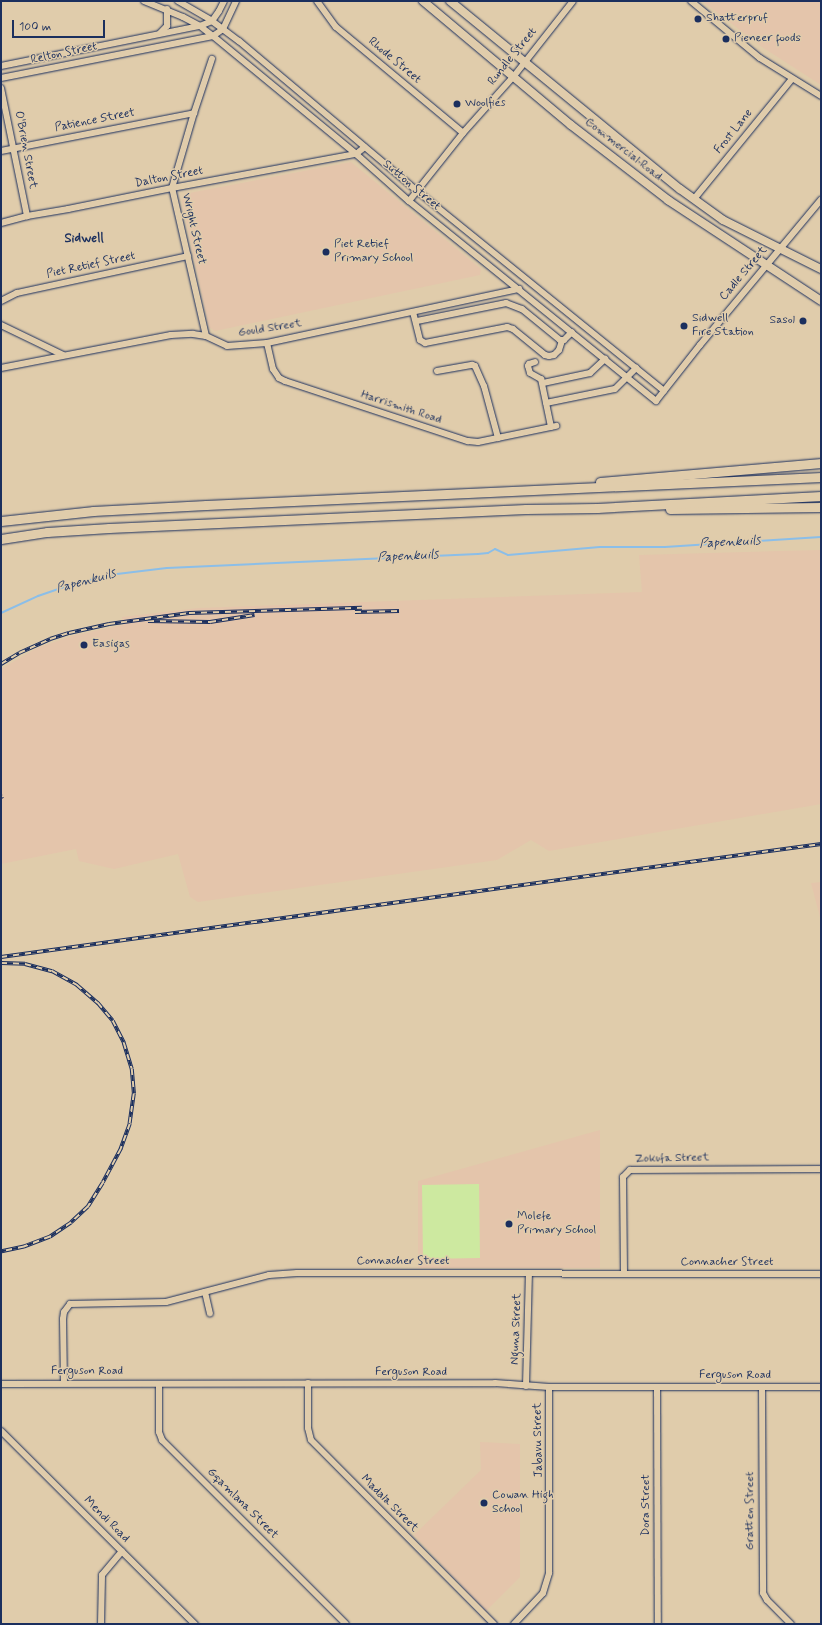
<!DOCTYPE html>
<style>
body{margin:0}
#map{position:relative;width:822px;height:1625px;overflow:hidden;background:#e0ccab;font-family:Mynerve,sans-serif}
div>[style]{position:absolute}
.built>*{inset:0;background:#e4c5ab}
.green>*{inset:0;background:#cde9a0}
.stream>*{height:2px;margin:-1px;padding:0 1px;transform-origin:1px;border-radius:1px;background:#8bbee8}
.roads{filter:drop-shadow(0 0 1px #1b2f5e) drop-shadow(0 0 1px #1b2f5e)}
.minor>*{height:6px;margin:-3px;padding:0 3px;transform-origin:3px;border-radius:3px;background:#e0ccab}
.major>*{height:8px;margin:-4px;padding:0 4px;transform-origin:4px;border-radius:4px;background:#e0ccab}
.highway>*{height:9px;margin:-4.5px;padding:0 4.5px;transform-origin:4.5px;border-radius:4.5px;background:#e0ccab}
.rail>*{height:3.5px;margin-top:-1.75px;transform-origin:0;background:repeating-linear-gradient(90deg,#e0ccab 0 6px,#1b2f5e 0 12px);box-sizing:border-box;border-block:1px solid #1b2f5e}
.dots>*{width:11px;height:11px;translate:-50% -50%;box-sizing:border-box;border:2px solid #e0ccab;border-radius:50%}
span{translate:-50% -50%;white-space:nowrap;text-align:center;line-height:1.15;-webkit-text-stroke:3px #e0ccab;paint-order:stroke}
.poi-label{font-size:12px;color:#1b2f5e}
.left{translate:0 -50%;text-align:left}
.right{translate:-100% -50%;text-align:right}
.street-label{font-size:12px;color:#1b2f5e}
.neighbourhood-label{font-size:13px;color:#1b2f5e;font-weight:700}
.water-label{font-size:13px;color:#263d6c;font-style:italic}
.frame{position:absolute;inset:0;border:2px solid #1b2f5e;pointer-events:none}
.scale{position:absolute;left:12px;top:20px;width:93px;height:18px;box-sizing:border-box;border:2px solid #1b2f5e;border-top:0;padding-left:5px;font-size:12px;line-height:14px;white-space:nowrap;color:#1b2f5e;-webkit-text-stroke:3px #e0ccab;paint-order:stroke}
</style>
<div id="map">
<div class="built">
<i style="clip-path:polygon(702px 1px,821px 1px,821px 85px,762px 47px)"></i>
<i style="clip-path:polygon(351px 162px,481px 269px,480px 275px,215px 331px,209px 327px,182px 201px,184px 194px)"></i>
<i style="clip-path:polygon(821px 550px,821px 804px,549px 851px,531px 840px,497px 860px,198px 902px,190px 897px,178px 854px,114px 869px,79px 861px,76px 849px,1px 864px,1px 669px,37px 648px,75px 635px,123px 625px,122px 617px,199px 608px,642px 592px,639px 555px)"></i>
<i style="clip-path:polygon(821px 882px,821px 921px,811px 883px)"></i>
<i style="clip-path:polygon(600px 1130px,600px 1268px,418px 1268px,418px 1181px)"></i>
<i style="clip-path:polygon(480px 1442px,520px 1444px,520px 1577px,486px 1611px,414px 1535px,481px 1470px)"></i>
</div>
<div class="green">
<i style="clip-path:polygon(479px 1184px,480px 1258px,423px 1259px,422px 1185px)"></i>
</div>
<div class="stream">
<i style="left:1px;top:613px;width:41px;rotate:-24.7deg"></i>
<i style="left:38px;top:596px;width:40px;rotate:-18.9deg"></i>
<i style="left:76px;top:583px;width:42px;rotate:-12.4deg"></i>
<i style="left:117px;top:574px;width:50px;rotate:-6.8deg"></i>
<i style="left:167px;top:568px;width:311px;rotate:-2.6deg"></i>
<i style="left:478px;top:554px;width:10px;rotate:-6deg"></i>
<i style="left:488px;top:553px;width:8px;rotate:-30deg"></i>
<i style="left:495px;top:549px;width:14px;rotate:25deg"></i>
<i style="left:508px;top:555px;width:92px;rotate:-5deg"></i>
<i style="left:600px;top:547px;width:65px"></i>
<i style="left:665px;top:547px;width:156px;rotate:-3.7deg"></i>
</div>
<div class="roads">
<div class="minor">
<i style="left:144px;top:1px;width:42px;rotate:22.3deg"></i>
<i style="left:183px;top:17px;width:19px;rotate:28deg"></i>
<i style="left:200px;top:26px;width:16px;rotate:38deg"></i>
<i style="left:213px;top:36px;width:185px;rotate:39.5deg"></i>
<i style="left:356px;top:154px;width:71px;rotate:41.6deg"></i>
<i style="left:409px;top:201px;width:318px;rotate:39deg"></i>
<i style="left:656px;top:401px;width:71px;rotate:-51.8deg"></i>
<i style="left:700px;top:345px;width:189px;rotate:-50.2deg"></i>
<i style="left:178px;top:1px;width:39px;rotate:30deg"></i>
<i style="left:212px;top:21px;width:34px;rotate:37deg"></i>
<i style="left:239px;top:41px;width:231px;rotate:40.1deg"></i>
<i style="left:416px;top:190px;width:319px;rotate:39deg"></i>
<i style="left:317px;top:1px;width:32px;rotate:54deg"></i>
<i style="left:336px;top:27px;width:165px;rotate:39.8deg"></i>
<i style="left:691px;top:1px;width:89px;rotate:39.6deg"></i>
<i style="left:760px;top:58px;width:72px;rotate:31.9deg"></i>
<i style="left:160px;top:33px;width:10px;rotate:-45deg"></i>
<i style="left:167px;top:26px;width:17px;rotate:-90deg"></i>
<i style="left:1px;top:66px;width:203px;rotate:-11.4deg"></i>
<i style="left:200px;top:26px;width:13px;rotate:-23deg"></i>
<i style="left:212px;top:21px;width:12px;rotate:-55deg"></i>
<i style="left:219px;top:11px;width:11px;rotate:-63deg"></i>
<i style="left:1px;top:78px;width:216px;rotate:-11.2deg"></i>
<i style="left:213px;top:36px;width:12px;rotate:-35deg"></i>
<i style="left:223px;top:29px;width:31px;rotate:-65deg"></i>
<i style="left:1px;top:88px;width:131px;rotate:78.5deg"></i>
<i style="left:1px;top:151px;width:197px;rotate:-11.1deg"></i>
<i style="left:694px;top:199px;width:155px;rotate:-50.8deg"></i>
<i style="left:409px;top:201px;width:87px;rotate:-51.5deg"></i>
<i style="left:463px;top:133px;width:76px;rotate:-48.2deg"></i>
<i style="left:514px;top:76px;width:95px;rotate:-51.8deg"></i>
<i style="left:1px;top:223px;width:27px;rotate:-15deg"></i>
<i style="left:27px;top:216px;width:42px;rotate:-9.7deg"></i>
<i style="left:68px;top:209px;width:106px;rotate:-11.4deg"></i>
<i style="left:172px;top:188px;width:187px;rotate:-10.5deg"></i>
<i style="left:356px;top:154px;width:11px;rotate:-38deg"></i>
<i style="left:1px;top:301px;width:18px;rotate:-27deg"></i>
<i style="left:17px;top:293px;width:175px;rotate:-12.2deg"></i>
<i style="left:413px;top:312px;width:29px;rotate:76deg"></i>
<i style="left:420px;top:340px;width:6px;rotate:31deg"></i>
<i style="left:425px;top:343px;width:84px;rotate:-11deg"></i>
<i style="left:507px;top:327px;width:6px;rotate:18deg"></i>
<i style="left:513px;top:329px;width:41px;rotate:39.1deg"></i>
<i style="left:545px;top:355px;width:4px;rotate:14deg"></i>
<i style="left:549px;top:356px;width:5px;rotate:-11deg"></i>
<i style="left:554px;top:355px;width:7px;rotate:-45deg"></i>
<i style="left:559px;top:350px;width:9px;rotate:-72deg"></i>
<i style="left:417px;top:321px;width:91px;rotate:-11.4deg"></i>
<i style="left:506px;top:303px;width:17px;rotate:21deg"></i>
<i style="left:522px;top:309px;width:49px;rotate:39.2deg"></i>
<i style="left:560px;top:340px;width:4px"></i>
<i style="left:564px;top:340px;width:11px;rotate:-45deg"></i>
<i style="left:1px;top:325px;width:69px;rotate:25.8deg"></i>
<i style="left:206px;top:336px;width:152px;rotate:-102.9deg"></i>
<i style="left:172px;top:188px;width:78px;rotate:-73.7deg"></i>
<i style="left:194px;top:113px;width:57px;rotate:-71.6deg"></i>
<i style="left:267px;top:343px;width:27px;rotate:77deg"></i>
<i style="left:273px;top:369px;width:11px;rotate:56deg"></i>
<i style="left:279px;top:378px;width:7px;rotate:27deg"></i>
<i style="left:285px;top:381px;width:193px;rotate:18.2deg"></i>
<i style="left:468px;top:441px;width:10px;rotate:6deg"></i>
<i style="left:478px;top:442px;width:80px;rotate:-11.6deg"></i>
<i style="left:535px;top:362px;width:6px;rotate:162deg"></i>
<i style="left:529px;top:364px;width:2px;rotate:117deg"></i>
<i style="left:528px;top:366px;width:7px;rotate:74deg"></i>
<i style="left:530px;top:373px;width:13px;rotate:29deg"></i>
<i style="left:541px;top:379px;width:49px;rotate:78.2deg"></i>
<i style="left:1px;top:368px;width:173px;rotate:-11deg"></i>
<i style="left:171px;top:335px;width:22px;rotate:-3deg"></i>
<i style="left:193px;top:334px;width:13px;rotate:9deg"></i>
<i style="left:206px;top:336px;width:23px;rotate:25deg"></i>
<i style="left:227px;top:346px;width:40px;rotate:-4.3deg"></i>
<i style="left:267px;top:343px;width:258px;rotate:-12.1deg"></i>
<i style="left:437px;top:371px;width:36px;rotate:-10deg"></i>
<i style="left:472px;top:365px;width:3px;rotate:18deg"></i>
<i style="left:475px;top:366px;width:22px;rotate:66deg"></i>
<i style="left:484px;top:386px;width:54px;rotate:74.9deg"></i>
<i style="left:543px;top:383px;width:48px;rotate:-12deg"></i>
<i style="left:590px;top:373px;width:21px;rotate:-43deg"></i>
<i style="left:546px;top:403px;width:70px;rotate:-11.5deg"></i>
<i style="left:615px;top:389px;width:30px;rotate:-45deg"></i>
<i style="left:624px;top:1273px;width:96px;rotate:-90.6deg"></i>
<i style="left:623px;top:1177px;width:10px;rotate:-45deg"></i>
<i style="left:630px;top:1170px;width:191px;rotate:-0.3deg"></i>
<i style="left:205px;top:1292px;width:22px;rotate:77deg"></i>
<i style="left:64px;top:1383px;width:64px;rotate:-90.9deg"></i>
<i style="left:63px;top:1319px;width:7px;rotate:-82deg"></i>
<i style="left:64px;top:1312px;width:10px;rotate:-53deg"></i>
<i style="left:70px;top:1304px;width:96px;rotate:-1.2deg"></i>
<i style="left:166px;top:1302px;width:106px;rotate:-14.7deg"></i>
<i style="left:269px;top:1275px;width:28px;rotate:-4deg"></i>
<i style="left:297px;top:1273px;width:524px;rotate:0.11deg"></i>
<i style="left:308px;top:1383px;width:45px;rotate:90deg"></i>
<i style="left:308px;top:1428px;width:12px;rotate:76deg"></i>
<i style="left:311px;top:1440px;width:260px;rotate:45.2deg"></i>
<i style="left:1px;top:1384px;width:494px;rotate:-0.1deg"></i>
<i style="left:495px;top:1383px;width:54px;rotate:4.2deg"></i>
<i style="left:549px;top:1387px;width:272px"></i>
<i style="left:159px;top:1384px;width:48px;rotate:90deg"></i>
<i style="left:159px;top:1432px;width:9px;rotate:69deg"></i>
<i style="left:162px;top:1440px;width:260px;rotate:45deg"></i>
<i style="left:526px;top:1386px;width:113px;rotate:-88.5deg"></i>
<i style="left:657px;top:1387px;width:237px;rotate:89.8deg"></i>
<i style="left:762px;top:1387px;width:206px;rotate:89.7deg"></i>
<i style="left:763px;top:1593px;width:8px;rotate:60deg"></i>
<i style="left:767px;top:1600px;width:34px;rotate:45deg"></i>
<i style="left:1px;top:1431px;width:274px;rotate:44.9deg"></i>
<i style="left:101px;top:1624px;width:49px;rotate:-88.8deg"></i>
<i style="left:102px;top:1575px;width:31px;rotate:-50deg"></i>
<i style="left:514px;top:1624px;width:42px;rotate:-46.9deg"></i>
<i style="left:543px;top:1593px;width:21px;rotate:-73deg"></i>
<i style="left:549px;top:1573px;width:186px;rotate:-90deg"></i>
</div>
<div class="major">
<i style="left:423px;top:1px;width:193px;rotate:40deg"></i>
<i style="left:571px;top:125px;width:123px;rotate:37.7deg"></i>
<i style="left:668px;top:200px;width:183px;rotate:33.4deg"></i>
<i style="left:450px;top:1px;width:297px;rotate:39.3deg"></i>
<i style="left:680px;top:189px;width:53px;rotate:35.8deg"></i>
<i style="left:723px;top:220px;width:110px;rotate:26.6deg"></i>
</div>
<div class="highway">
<i style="left:600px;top:482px;width:222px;rotate:-4.9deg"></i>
<i style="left:670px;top:509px;width:151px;rotate:-0.8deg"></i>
<i style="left:1px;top:521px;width:93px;rotate:-6.2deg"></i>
<i style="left:93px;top:511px;width:113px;rotate:-3deg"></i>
<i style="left:206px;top:505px;width:616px;rotate:-2.61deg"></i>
<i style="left:1px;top:539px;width:47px;rotate:-8.7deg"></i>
<i style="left:47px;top:532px;width:62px;rotate:-3.7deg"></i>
<i style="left:109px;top:528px;width:417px;rotate:-2.6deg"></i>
<i style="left:526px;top:509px;width:71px;rotate:-0.8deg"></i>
<i style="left:597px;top:508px;width:224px;rotate:-3.1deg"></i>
</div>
</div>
<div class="rail">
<i style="left:355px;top:612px;width:44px;rotate:-1.3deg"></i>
<i style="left:148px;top:621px;width:62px;rotate:0.9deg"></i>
<i style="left:210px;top:622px;width:45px;rotate:-9deg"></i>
<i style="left:1px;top:664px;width:21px;rotate:-31deg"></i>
<i style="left:19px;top:653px;width:34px;rotate:-24deg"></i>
<i style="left:50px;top:639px;width:20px;rotate:-18deg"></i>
<i style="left:69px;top:633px;width:41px;rotate:-12.7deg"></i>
<i style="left:109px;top:624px;width:81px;rotate:-7.8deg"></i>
<i style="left:189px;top:613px;width:173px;rotate:-1.7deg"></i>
<i style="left:1px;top:797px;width:2px;rotate:-27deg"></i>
<i style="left:1px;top:957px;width:828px;rotate:-7.85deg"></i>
<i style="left:1px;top:963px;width:24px;rotate:2deg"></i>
<i style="left:25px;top:964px;width:28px;rotate:15deg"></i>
<i style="left:52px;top:971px;width:29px;rotate:29deg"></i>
<i style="left:77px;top:985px;width:28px;rotate:41deg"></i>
<i style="left:98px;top:1003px;width:23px;rotate:50deg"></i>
<i style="left:113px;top:1021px;width:25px;rotate:63deg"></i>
<i style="left:124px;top:1043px;width:27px;rotate:73deg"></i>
<i style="left:132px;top:1069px;width:25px;rotate:85deg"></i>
<i style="left:134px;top:1094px;width:30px;rotate:98deg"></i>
<i style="left:130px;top:1124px;width:27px;rotate:110deg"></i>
<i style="left:121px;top:1149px;width:38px;rotate:118deg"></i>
<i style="left:103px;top:1183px;width:28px;rotate:122deg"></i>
<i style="left:88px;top:1207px;width:23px;rotate:137deg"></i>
<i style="left:71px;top:1223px;width:25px;rotate:146deg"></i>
<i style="left:50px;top:1237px;width:28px;rotate:159deg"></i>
<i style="left:24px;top:1247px;width:24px;rotate:168deg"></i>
</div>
<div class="dots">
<i style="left:698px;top:19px;background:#1b2f5e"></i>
<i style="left:726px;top:39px;background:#1b2f5e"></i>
<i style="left:457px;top:104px;background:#1b2f5e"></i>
<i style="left:326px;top:252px;background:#1b2f5e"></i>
<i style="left:803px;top:321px;background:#1b2f5e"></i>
<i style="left:684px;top:326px;background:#1b2f5e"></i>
<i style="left:84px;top:645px;background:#1b2f5e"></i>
<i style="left:509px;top:1224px;background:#1b2f5e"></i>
<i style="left:484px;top:1503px;background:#1b2f5e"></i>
</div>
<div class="poi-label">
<span class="left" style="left:706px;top:19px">Shatterpruf</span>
<span class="left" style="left:734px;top:39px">Pieneer foods</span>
<span class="left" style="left:465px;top:104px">Woolfies</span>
<span class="left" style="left:334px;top:252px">Piet Retief<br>Primary School</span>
<span class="left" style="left:692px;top:326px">Sidwell<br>Fire Station</span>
<span class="right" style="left:795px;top:321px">Sasol</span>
<span class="left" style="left:92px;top:645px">Easigas</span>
<span class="left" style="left:517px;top:1224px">Molefe<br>Primary School</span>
<span class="left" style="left:492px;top:1503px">Cowan High<br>School</span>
</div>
<div class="street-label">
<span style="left:64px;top:54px;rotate:-12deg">Relton Street</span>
<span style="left:513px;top:57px;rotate:-51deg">Rundle Street</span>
<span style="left:394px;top:61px;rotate:40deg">Rhode Street</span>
<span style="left:95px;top:121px;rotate:-11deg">Patience Street</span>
<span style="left:734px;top:132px;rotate:-51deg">Frost Lane</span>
<span style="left:25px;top:150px;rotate:79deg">O'Brien Street</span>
<span style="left:623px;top:150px;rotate:38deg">Commercial Road</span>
<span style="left:169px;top:178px;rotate:-11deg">Dalton Street</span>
<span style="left:411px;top:186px;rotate:40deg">Sutton Street</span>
<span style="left:193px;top:229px;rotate:77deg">Wright Street</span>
<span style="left:91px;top:266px;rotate:-12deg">Piet Retief Street</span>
<span style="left:744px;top:274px;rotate:-50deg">Cadle Street</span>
<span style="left:270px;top:329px;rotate:-9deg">Gould Street</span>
<span style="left:401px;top:408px;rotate:18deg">Harrismith Road</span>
<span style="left:672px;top:1159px;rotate:-1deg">Zokufa Street</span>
<span style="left:403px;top:1262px">Connacher Street</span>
<span style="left:727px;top:1263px">Connacher Street</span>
<span style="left:517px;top:1329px;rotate:-88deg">Nguna Street</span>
<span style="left:87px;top:1372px">Ferguson Road</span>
<span style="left:411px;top:1373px">Ferguson Road</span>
<span style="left:735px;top:1376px">Ferguson Road</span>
<span style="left:539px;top:1440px;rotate:-91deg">Jabavu Street</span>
<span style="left:242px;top:1504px;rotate:45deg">Gqamlana Street</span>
<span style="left:389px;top:1504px;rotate:45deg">Madala Street</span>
<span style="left:647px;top:1505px;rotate:-90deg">Dora Street</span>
<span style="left:751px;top:1511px;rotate:-90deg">Gratten Street</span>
<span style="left:106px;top:1520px;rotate:45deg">Mendi Road</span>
</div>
<div class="neighbourhood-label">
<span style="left:84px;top:239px">Sidwell</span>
</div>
<div class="water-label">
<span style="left:730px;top:543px;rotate:-3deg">Papenkuils</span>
<span style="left:408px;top:557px;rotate:-3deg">Papenkuils</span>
<span style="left:86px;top:582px;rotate:-15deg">Papenkuils</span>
</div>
<div class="frame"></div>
<div class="scale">100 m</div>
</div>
